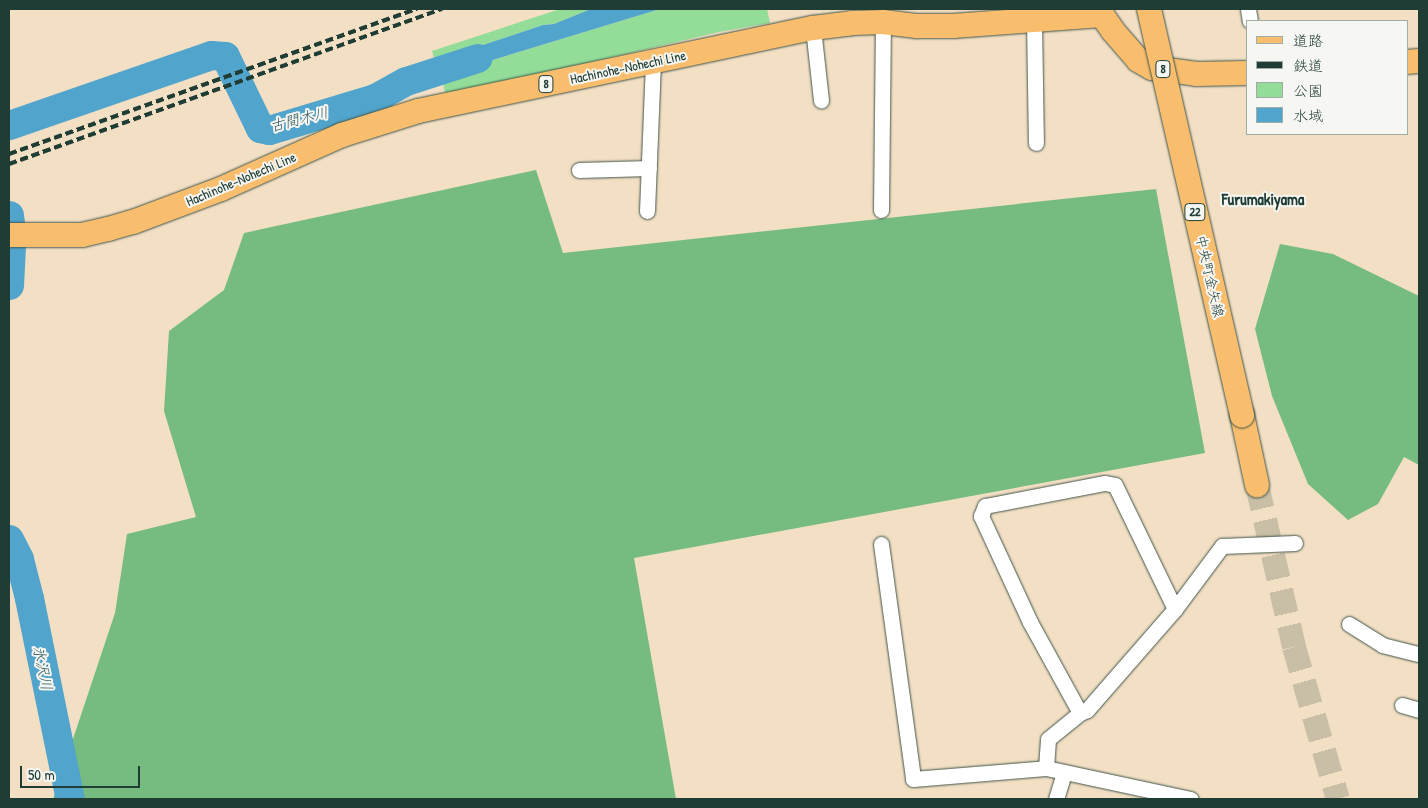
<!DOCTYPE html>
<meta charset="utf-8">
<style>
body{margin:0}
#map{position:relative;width:1428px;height:808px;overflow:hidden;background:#f3dfc4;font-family:"Patrick Hand","Klee One",sans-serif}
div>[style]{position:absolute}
.green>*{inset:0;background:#93dd99}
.forest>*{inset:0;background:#76bc81}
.water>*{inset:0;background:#51a4cc}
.river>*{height:29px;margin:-14.5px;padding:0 14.5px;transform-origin:14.5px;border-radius:14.5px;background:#51a4cc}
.primary-tunnel>*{height:24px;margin-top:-12px;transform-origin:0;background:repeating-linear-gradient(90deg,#c9bfa7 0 24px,transparent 0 36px)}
.roads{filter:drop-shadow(0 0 1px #3f554a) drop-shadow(0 0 1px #3f554a)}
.minor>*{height:15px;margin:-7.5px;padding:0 7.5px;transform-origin:7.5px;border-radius:7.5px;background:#fff}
.primary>*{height:24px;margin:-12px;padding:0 12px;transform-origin:12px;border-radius:12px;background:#f9be6d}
.rail>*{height:4px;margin-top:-2px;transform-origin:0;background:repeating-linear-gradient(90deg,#1f3d34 0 8px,transparent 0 12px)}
.bridges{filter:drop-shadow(0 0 1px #3f554a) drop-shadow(0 0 1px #3f554a)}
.primary-bridge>*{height:24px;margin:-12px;padding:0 12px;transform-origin:12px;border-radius:12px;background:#f9be6d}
span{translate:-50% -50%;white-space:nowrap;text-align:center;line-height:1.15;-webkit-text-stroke:4px #f6f6f2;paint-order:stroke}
.shield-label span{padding:1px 4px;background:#f6f6f2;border:1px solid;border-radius:4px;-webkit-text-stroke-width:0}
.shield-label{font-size:12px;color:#1f3d34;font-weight:700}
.street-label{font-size:14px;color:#1f3d34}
.water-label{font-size:15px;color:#2e5c62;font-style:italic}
.quarter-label{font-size:16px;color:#1f3d34;font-weight:700}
.frame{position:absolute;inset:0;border:10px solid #1f3d34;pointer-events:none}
.legend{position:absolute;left:1246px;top:20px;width:162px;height:115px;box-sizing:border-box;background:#f6f6f2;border:1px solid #a0aca6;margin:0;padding:6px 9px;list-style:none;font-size:15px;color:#1f3d34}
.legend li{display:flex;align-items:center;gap:10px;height:25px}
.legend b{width:25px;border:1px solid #a0aca6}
.scale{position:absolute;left:20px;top:766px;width:120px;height:22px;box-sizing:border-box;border:2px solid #1f3d34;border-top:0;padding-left:6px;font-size:15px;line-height:18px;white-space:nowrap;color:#1f3d34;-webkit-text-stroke:4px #f6f6f2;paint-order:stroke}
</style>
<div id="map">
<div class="green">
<i style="clip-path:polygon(560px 9px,591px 9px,554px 24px,543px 25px,435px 61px,432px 51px)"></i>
<i style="clip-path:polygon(660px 9px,767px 9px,770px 23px,719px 32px,469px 91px,445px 93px,442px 79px,486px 62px)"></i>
</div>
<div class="forest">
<i style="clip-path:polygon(536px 170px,563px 253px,1156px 189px,1205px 453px,634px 558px,676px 799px,53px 799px,115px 613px,127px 534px,196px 517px,164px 411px,169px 331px,224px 290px,244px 233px)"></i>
<i style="clip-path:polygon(1280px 244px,1333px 254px,1419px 296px,1419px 465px,1404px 457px,1378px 504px,1348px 520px,1308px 484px,1272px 396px,1255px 329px)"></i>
</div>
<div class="water">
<i style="clip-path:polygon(591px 9px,660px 9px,486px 62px,442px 79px,435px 61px,543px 25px,554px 24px)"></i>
</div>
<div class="river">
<i style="left:9px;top:125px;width:214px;rotate:-19.1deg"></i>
<i style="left:211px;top:55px;width:14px;rotate:4deg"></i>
<i style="left:225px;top:56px;width:80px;rotate:64.1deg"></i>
<i style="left:260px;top:128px;width:9px;rotate:13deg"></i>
<i style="left:269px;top:130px;width:111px;rotate:-16.8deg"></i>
<i style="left:375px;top:98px;width:35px;rotate:-29deg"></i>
<i style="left:406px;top:81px;width:75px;rotate:-17.9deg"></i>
<i style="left:9px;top:215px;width:17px;rotate:83deg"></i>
<i style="left:9px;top:285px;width:40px;rotate:-87.1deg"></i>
<i style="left:9px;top:539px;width:22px;rotate:63deg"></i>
<i style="left:19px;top:559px;width:40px;rotate:75.6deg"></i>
<i style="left:29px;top:598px;width:205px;rotate:78.5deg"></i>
</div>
<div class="primary-tunnel">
<i style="left:1257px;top:485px;width:166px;rotate:77.1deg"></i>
<i style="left:1294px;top:647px;width:158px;rotate:73.9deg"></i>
</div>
<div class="roads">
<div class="minor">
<i style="left:1248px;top:9px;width:12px;rotate:81deg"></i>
<i style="left:1034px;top:20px;width:123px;rotate:89.1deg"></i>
<i style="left:813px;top:28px;width:73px;rotate:83.7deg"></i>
<i style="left:579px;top:170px;width:70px;rotate:-1.6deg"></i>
<i style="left:881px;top:210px;width:188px;rotate:-89.4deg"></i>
<i style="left:647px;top:211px;width:149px;rotate:-87.7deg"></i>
<i style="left:881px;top:544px;width:237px;rotate:82.2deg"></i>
<i style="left:913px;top:779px;width:133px;rotate:-4.7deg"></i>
<i style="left:1046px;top:768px;width:148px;rotate:12.1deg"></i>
<i style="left:1175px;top:609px;width:79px;rotate:-53.3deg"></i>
<i style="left:1222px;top:546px;width:73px;rotate:-2.4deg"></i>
<i style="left:1349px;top:624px;width:39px;rotate:32deg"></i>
<i style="left:1382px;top:645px;width:38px;rotate:14deg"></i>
<i style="left:1402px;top:705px;width:18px;rotate:16deg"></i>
<i style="left:1046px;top:768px;width:29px;rotate:-86deg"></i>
<i style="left:1048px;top:739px;width:41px;rotate:-39.1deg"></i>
<i style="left:1080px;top:713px;width:104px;rotate:-118.8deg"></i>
<i style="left:1030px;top:622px;width:117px;rotate:-114.8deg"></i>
<i style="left:981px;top:516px;width:11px;rotate:-68deg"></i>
<i style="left:985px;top:506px;width:122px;rotate:-10.9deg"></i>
<i style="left:1105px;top:483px;width:10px;rotate:11deg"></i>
<i style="left:1115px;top:485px;width:138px;rotate:64.2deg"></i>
<i style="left:1175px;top:609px;width:134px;rotate:131.1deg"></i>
<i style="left:1087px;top:710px;width:8px;rotate:157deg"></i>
<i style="left:1056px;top:799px;width:28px;rotate:-73deg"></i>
</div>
<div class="primary">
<i style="left:1407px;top:62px;width:12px;rotate:-5deg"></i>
<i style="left:9px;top:235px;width:73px"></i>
<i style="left:82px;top:235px;width:27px;rotate:-13deg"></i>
<i style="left:108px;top:229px;width:26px;rotate:-16deg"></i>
<i style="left:133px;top:222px;width:94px;rotate:-20.6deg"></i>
<i style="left:221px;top:189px;width:133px;rotate:-24.1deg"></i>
<i style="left:342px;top:135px;width:80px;rotate:-17.5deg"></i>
<i style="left:418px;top:111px;width:404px;rotate:-11.9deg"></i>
<i style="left:813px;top:28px;width:39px;rotate:-7deg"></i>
<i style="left:852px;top:23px;width:31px;rotate:-2deg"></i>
<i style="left:883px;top:22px;width:35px;rotate:7deg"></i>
<i style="left:918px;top:26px;width:35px"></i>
<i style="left:953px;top:26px;width:149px;rotate:-4.2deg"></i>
<i style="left:1102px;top:15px;width:19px;rotate:55deg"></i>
<i style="left:1113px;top:31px;width:38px;rotate:49deg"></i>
<i style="left:1138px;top:60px;width:16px;rotate:30deg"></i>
<i style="left:1152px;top:68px;width:45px;rotate:7.6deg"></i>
<i style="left:1197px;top:74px;width:50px;rotate:-1.1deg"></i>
<i style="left:1242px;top:415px;width:72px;rotate:77.9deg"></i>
</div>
</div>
<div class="rail">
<i style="left:9px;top:154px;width:433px;rotate:-19.6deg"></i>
<i style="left:9px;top:164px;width:460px;rotate:-19.7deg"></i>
</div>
<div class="bridges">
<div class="primary-bridge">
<i style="left:1149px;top:9px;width:417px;rotate:77.1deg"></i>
</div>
</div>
<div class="shield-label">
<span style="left:1163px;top:69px">8</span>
<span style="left:546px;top:84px">8</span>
<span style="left:1195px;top:212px">22</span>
</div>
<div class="street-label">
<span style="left:628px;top:67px;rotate:-12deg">Hachinohe-Nohechi Line</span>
<span style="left:241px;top:179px;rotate:-23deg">Hachinohe-Nohechi Line</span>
<span style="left:1210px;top:276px;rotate:77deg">中央町金矢線</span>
</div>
<div class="water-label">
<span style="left:299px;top:119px;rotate:-14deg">古間木川</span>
<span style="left:43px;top:668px;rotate:78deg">氷沢川</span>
</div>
<div class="quarter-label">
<span style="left:1263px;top:199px">Furumakiyama</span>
</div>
<div class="frame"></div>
<ul class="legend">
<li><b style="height:6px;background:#f9be6d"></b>道路</li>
<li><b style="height:6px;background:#1f3d34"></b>鉄道</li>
<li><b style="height:14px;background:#93dd99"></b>公園</li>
<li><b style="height:14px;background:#51a4cc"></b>水域</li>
</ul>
<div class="scale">50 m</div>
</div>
